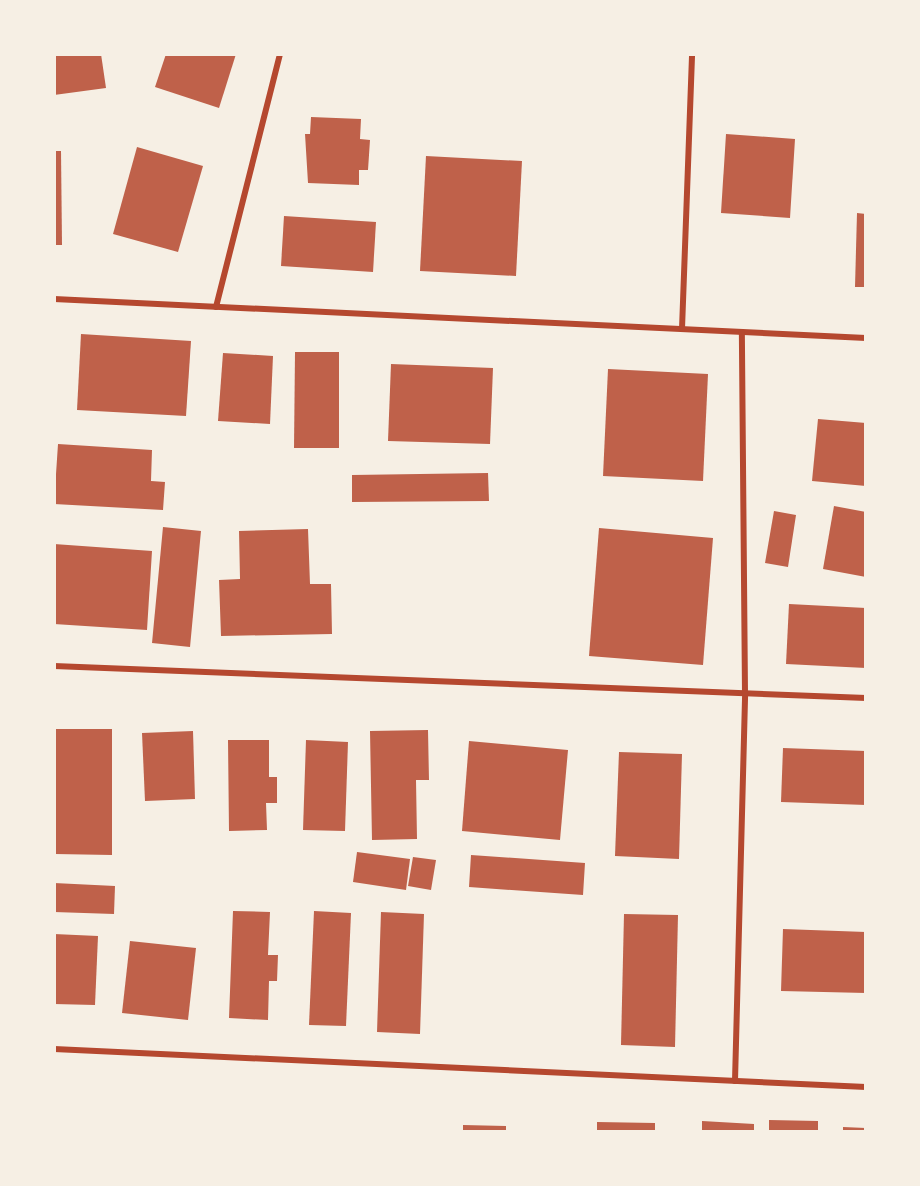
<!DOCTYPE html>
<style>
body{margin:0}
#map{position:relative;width:920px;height:1186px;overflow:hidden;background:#f6efe4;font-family:Helvetica,sans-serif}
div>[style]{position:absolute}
.building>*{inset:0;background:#bf614a}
.minor>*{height:6px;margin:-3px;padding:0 3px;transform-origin:3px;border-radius:3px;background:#b5482f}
span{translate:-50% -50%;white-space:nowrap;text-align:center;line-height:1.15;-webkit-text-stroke:4.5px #f6efe4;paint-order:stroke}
.frame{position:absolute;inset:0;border:56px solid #f6efe4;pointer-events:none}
</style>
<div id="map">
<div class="building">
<i style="clip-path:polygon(54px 54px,101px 54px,106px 88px,54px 95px)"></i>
<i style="clip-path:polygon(166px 54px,236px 54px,219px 108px,155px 87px)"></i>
<i style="clip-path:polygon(311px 117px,361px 119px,360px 139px,370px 140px,368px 170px,359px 170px,359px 185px,308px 183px,305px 134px,310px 134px)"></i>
<i style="clip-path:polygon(726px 134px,795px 139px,790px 218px,721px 213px)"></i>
<i style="clip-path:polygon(137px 147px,203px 166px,178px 252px,113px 234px)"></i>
<i style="clip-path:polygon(54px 151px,61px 151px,62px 245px,54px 245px)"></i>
<i style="clip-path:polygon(426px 156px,522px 161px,516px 276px,420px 271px)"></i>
<i style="clip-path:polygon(857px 213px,866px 214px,866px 287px,855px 287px)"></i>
<i style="clip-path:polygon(284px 216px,376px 222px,373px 272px,281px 266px)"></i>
<i style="clip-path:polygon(81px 334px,191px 341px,186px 416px,77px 410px)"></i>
<i style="clip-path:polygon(295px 352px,339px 352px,339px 448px,294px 448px)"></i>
<i style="clip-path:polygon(223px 353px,273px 356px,270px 424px,218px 421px)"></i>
<i style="clip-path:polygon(391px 364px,493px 368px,490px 444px,388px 441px)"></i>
<i style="clip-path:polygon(608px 369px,708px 374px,703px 481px,603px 476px)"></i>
<i style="clip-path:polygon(818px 419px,866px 423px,866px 486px,812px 481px)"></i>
<i style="clip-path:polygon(58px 444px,152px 450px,151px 481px,165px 482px,163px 510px,54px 504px)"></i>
<i style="clip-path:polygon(488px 473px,489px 501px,352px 502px,352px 475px)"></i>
<i style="clip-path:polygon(834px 506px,866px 512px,866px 577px,823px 569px)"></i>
<i style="clip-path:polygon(774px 511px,796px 515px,788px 567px,765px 563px)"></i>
<i style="clip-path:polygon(163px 527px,201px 531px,190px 647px,152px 643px)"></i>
<i style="clip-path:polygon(599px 528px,713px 538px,703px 665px,589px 656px)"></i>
<i style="clip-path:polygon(308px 529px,310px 584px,331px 584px,332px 634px,221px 636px,219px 580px,240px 579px,239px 531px)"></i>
<i style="clip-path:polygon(54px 544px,152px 551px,147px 630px,54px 624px)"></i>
<i style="clip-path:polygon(789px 604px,866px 608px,866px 668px,786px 664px)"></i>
<i style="clip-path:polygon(55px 729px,112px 729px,112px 855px,55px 854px)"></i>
<i style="clip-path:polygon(428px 730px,429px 780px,416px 780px,417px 839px,372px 840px,370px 731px)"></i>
<i style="clip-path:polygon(193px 731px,195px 799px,145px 801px,142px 733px)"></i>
<i style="clip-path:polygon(228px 740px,269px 740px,269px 777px,277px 777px,277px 803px,266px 803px,267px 830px,229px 831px)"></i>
<i style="clip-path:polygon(306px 740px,348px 742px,345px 831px,303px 830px)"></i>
<i style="clip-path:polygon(469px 741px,568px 750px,560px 840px,462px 831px)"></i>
<i style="clip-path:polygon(783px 748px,866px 751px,866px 805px,781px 802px)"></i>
<i style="clip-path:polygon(619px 752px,682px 754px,679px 859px,615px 856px)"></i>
<i style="clip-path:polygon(357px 852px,410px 859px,406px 890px,353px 882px)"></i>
<i style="clip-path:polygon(471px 855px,585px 863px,583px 895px,469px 887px)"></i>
<i style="clip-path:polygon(413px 857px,436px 860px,431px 890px,408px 886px)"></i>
<i style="clip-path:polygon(54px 883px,115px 886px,114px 914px,54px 912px)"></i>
<i style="clip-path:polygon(233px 911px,270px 912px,268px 955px,278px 955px,277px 981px,269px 981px,268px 1020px,229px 1018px)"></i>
<i style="clip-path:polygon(314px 911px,351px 913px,346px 1026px,309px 1025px)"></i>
<i style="clip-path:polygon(381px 912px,424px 914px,420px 1034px,377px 1032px)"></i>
<i style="clip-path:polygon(624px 914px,678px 915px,675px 1047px,621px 1045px)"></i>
<i style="clip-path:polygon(783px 929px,866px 932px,866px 993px,781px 991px)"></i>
<i style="clip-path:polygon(54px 934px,98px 936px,95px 1005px,54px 1004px)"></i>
<i style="clip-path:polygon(130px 941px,196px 948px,188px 1020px,122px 1013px)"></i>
<i style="clip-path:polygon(769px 1120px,818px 1121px,818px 1132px,769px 1132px)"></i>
<i style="clip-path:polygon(702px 1121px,754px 1124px,754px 1132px,702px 1132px)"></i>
<i style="clip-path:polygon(597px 1122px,655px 1123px,655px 1132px,597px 1132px)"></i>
<i style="clip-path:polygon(463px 1125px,506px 1126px,506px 1132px,463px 1132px)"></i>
<i style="clip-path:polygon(843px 1127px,866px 1128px,866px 1132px,843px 1132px)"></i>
</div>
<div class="minor">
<i style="left:54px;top:299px;width:813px;rotate:2.75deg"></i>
<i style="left:216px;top:307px;width:261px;rotate:-75.8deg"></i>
<i style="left:682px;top:329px;width:275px;rotate:-87.9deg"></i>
<i style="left:54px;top:666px;width:813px;rotate:2.26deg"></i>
<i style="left:54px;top:1049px;width:813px;rotate:2.68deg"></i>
<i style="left:735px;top:1081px;width:388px;rotate:-88.5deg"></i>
<i style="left:745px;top:693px;width:361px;rotate:-90.5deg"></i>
</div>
<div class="frame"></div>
</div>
